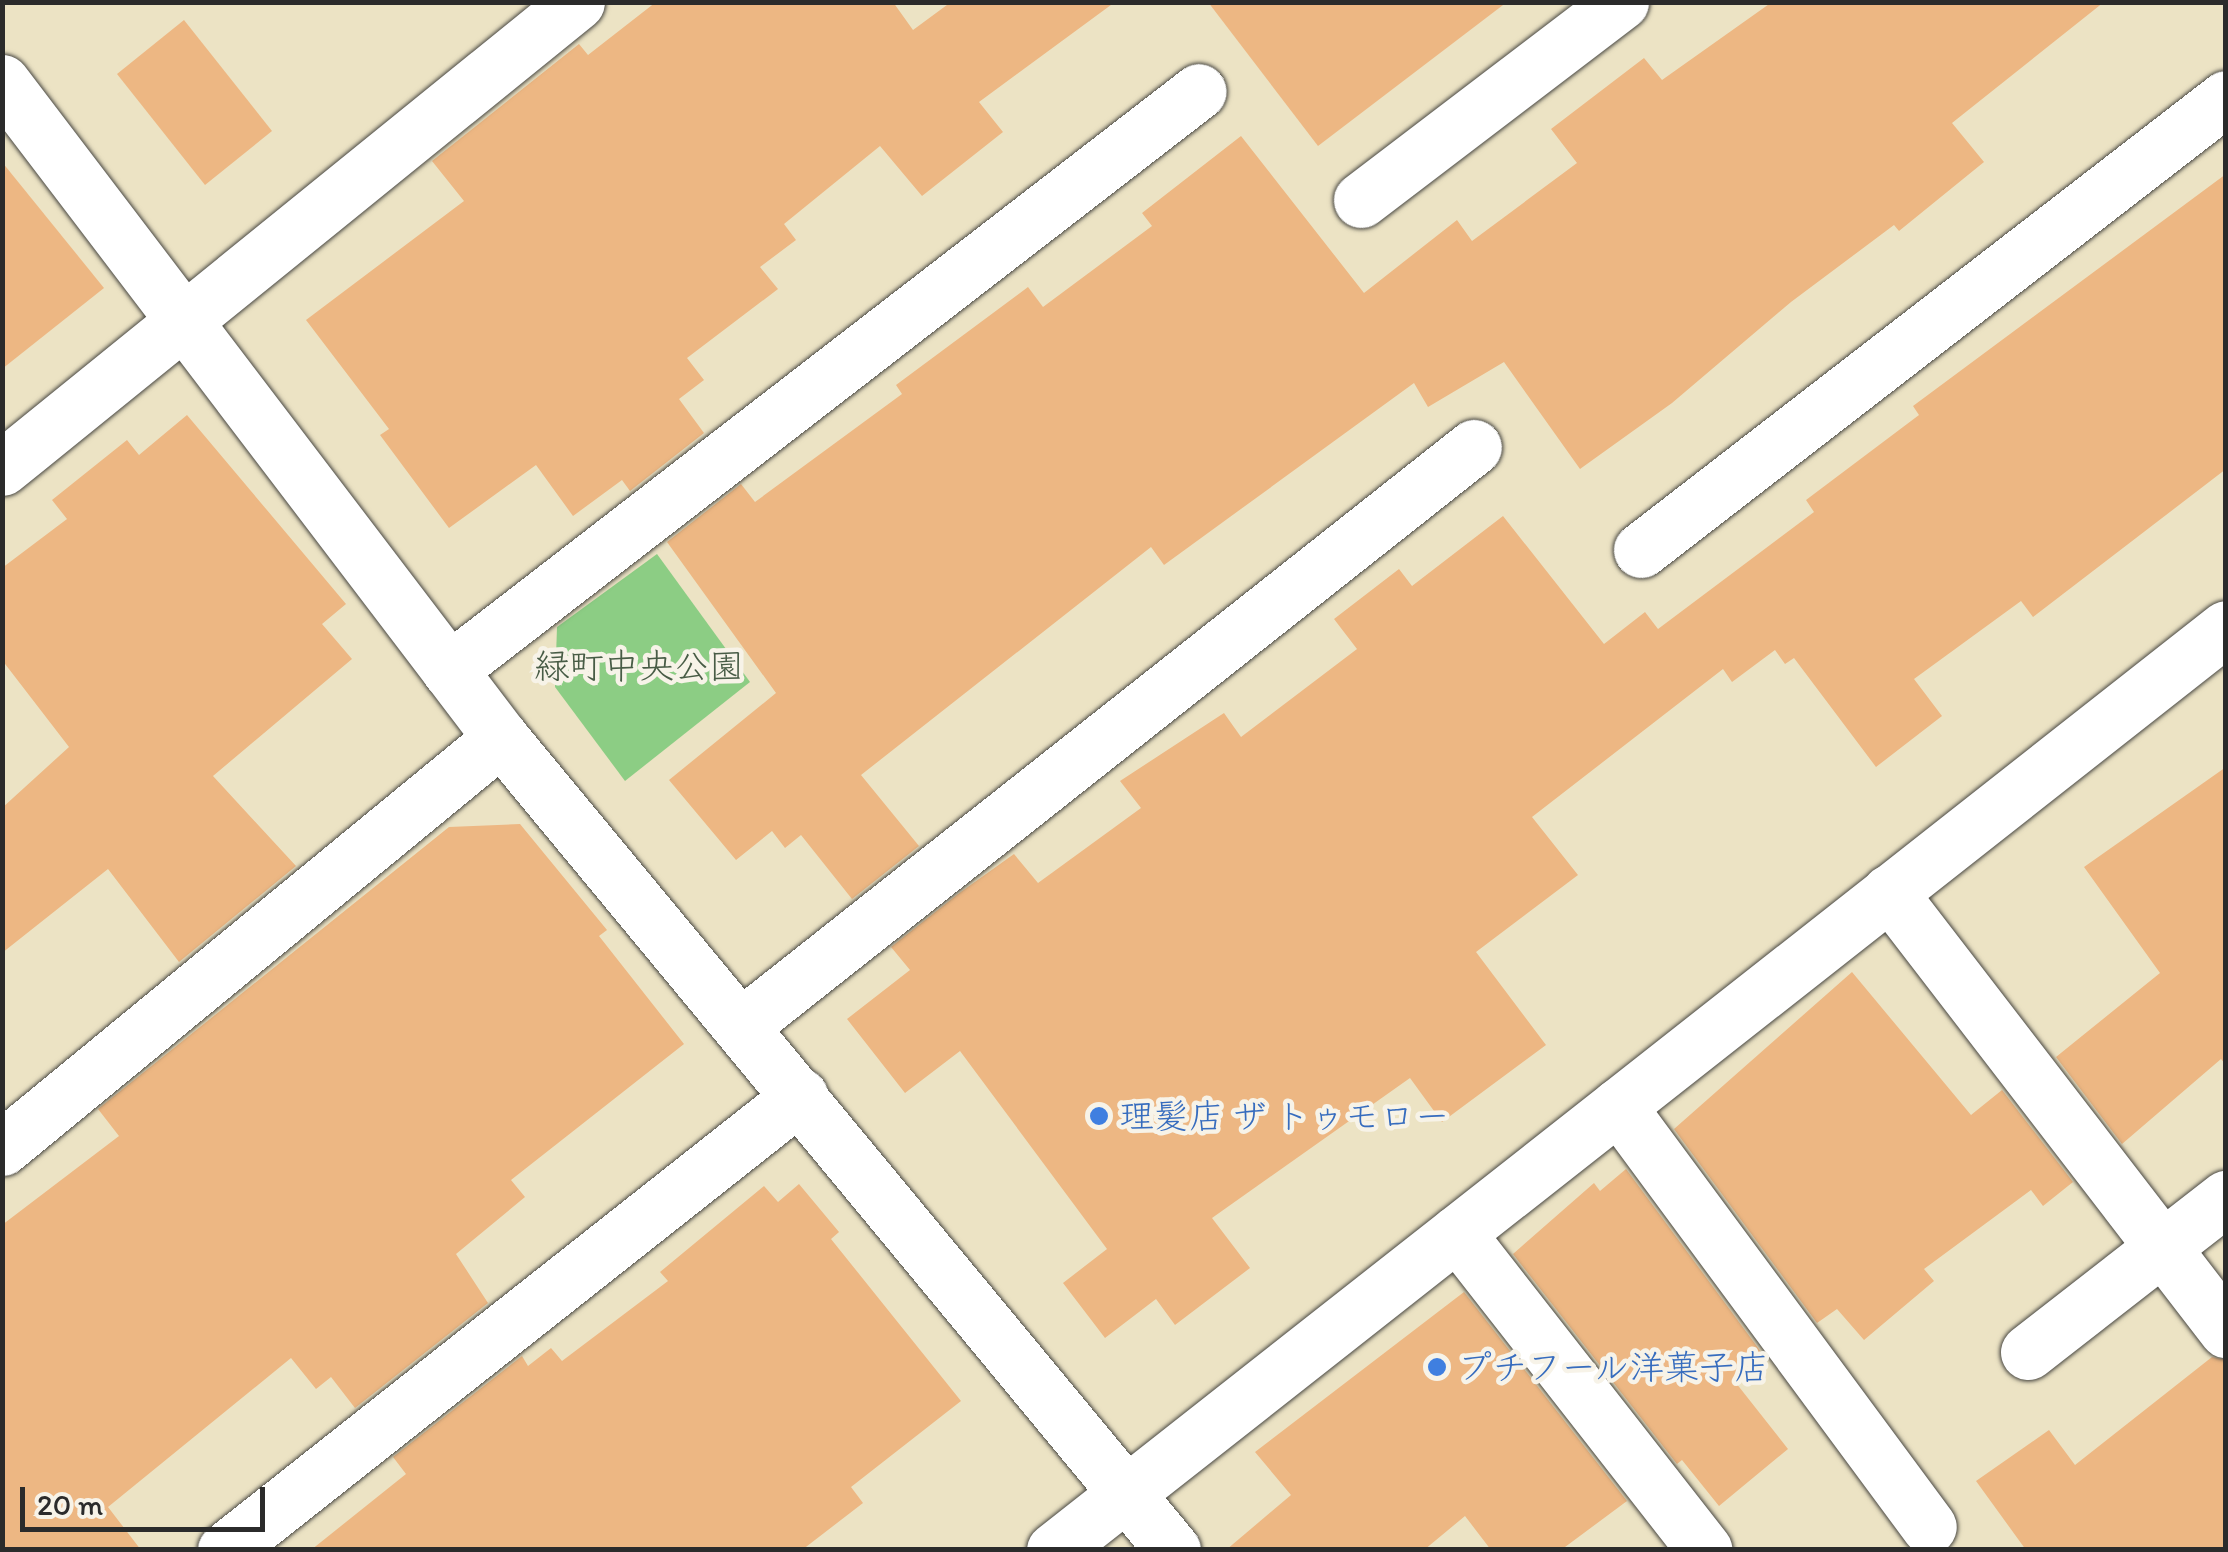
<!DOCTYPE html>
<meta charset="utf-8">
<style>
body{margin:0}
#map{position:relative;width:2228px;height:1552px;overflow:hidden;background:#ece3c4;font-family:Itim,"Klee One",sans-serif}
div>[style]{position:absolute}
.green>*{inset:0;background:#8ccd84}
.building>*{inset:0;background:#edb783}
.roads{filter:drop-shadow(0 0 2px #484742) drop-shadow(0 0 2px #484742)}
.street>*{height:55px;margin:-27.5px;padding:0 27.5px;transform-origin:27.5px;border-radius:27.5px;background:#fff}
.dots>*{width:28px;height:28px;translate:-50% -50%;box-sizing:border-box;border:5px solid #f7f3e8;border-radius:50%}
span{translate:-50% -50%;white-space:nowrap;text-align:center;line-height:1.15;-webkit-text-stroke:9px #f7f3e8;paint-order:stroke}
.park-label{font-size:35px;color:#485c46}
.shop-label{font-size:35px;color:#366cbe}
.left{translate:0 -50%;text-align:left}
.frame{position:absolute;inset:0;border:5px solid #2b2b2b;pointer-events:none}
.scale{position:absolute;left:20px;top:1487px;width:245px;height:45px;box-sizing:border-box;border:5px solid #2b2b2b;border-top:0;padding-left:12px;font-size:30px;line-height:35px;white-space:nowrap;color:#2b2b2b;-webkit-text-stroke:8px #f7f3e8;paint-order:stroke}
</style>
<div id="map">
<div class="green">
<i style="clip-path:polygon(657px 554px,750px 682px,625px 781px,555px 687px,557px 627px)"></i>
</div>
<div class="building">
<i style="clip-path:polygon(656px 2px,893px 2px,913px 30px,951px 2px,1115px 2px,979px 102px,1003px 132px,922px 196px,880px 146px,784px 224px,796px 240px,760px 267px,778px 289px,687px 358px,704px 380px,679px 399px,704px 433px,630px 491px,622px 480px,573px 516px,536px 465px,449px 528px,380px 435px,389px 429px,306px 320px,464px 201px,432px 161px,579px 44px,588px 55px)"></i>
<i style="clip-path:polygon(1208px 2px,1507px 2px,1318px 146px)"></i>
<i style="clip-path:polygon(1772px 2px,2104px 2px,1952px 123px,1984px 162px,1899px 231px,1894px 225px,1791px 302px,1672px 403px,1580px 469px,1504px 362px,1428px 407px,1414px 383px,1164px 565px,1151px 547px,861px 775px,919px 846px,852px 899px,801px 835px,785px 848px,772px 831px,736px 860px,669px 780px,776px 693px,667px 542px,741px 484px,755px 502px,902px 394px,896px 385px,1028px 287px,1043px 307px,1152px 226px,1142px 213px,1241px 136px,1364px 293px,1457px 220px,1472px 241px,1577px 163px,1551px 129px,1644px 58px,1662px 80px)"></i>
<i style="clip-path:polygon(184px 20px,272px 131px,205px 185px,117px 74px)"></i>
<i style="clip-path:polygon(2px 162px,104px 288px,2px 369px)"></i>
<i style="clip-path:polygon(2226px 174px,2226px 469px,2033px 617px,2021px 601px,1914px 679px,1942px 716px,1876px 767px,1794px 658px,1785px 664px,1775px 650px,1732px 682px,1723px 669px,1532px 817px,1578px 875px,1476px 952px,1546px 1045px,1442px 1122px,1410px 1078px,1212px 1218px,1250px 1268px,1175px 1325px,1156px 1299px,1105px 1338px,1063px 1283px,1107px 1249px,960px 1051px,905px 1093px,847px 1019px,910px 970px,891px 947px,958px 894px,1014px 854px,1038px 883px,1141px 808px,1120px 781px,1224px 713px,1241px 737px,1357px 649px,1334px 619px,1399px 569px,1412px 586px,1503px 516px,1604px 644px,1645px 612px,1658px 629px,1814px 512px,1806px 500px,1919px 415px,1913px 406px)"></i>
<i style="clip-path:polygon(187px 415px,346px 604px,322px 624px,352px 659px,213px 776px,296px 866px,179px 962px,108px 869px,2px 953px,2px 808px,69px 747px,2px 660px,2px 568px,67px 519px,52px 500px,127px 440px,139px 455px)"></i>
<i style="clip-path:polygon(2226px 767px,2226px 1065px,2221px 1059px,2122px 1144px,2056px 1057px,2160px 973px,2084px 867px)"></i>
<i style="clip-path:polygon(520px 824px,607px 930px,599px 936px,684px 1044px,511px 1180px,525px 1197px,456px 1254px,488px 1303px,355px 1408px,331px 1377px,316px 1389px,291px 1358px,108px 1507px,141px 1550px,2px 1550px,2px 1225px,119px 1136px,98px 1109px,449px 827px)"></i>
<i style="clip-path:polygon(1852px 972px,1971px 1115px,2002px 1090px,2073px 1182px,2043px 1206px,2031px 1190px,1924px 1269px,1934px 1281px,1864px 1340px,1837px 1309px,1817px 1323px,1674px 1129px)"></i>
<i style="clip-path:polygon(1626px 1169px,1767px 1360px,1736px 1383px,1788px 1449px,1719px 1506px,1682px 1460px,1677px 1464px,1513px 1254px,1594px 1183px,1600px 1191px)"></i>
<i style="clip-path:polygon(799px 1184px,839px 1232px,831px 1239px,961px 1401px,851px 1487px,863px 1503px,802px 1550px,311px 1550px,406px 1474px,393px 1457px,522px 1356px,528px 1366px,551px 1348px,562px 1361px,668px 1281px,660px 1272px,764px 1186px,778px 1202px)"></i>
<i style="clip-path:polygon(1464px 1292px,1627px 1501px,1561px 1550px,1491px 1550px,1465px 1516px,1424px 1550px,1226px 1550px,1291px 1495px,1255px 1452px)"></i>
<i style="clip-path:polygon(2212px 1357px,2226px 1360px,2226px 1550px,2026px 1550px,1976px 1481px,2049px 1430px,2075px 1465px)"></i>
</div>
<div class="roads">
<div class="street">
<i style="left:2px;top:82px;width:824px;rotate:52.74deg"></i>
<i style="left:501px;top:738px;width:1054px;rotate:50.39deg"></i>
<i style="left:1361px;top:200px;width:327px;rotate:-37.3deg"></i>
<i style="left:2px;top:468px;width:740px;rotate:-39.02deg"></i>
<i style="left:1641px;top:550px;width:739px;rotate:-37.69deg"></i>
<i style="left:449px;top:670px;width:947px;rotate:-37.67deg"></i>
<i style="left:1889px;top:892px;width:553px;rotate:52.43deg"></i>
<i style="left:741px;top:1026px;width:934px;rotate:-38.31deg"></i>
<i style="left:1618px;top:1106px;width:523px;rotate:53.55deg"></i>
<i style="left:2px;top:1148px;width:646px;rotate:-39.41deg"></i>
<i style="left:1457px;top:1233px;width:402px;rotate:52deg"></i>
<i style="left:2028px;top:1352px;width:251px;rotate:-37.9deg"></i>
<i style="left:225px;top:1550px;width:733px;rotate:-38.29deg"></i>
<i style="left:1054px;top:1550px;width:1491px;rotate:-38.19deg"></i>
</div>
</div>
<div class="dots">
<i style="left:1099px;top:1116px;background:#3f7fe0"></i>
<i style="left:1437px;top:1367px;background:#3f7fe0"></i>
</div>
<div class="park-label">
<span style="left:639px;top:666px">緑町中央公園</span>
</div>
<div class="shop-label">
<span class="left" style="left:1119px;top:1116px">理髪店 ザ トゥモロー</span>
<span class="left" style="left:1457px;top:1367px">プチフール洋菓子店</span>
</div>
<div class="frame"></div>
<div class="scale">20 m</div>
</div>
